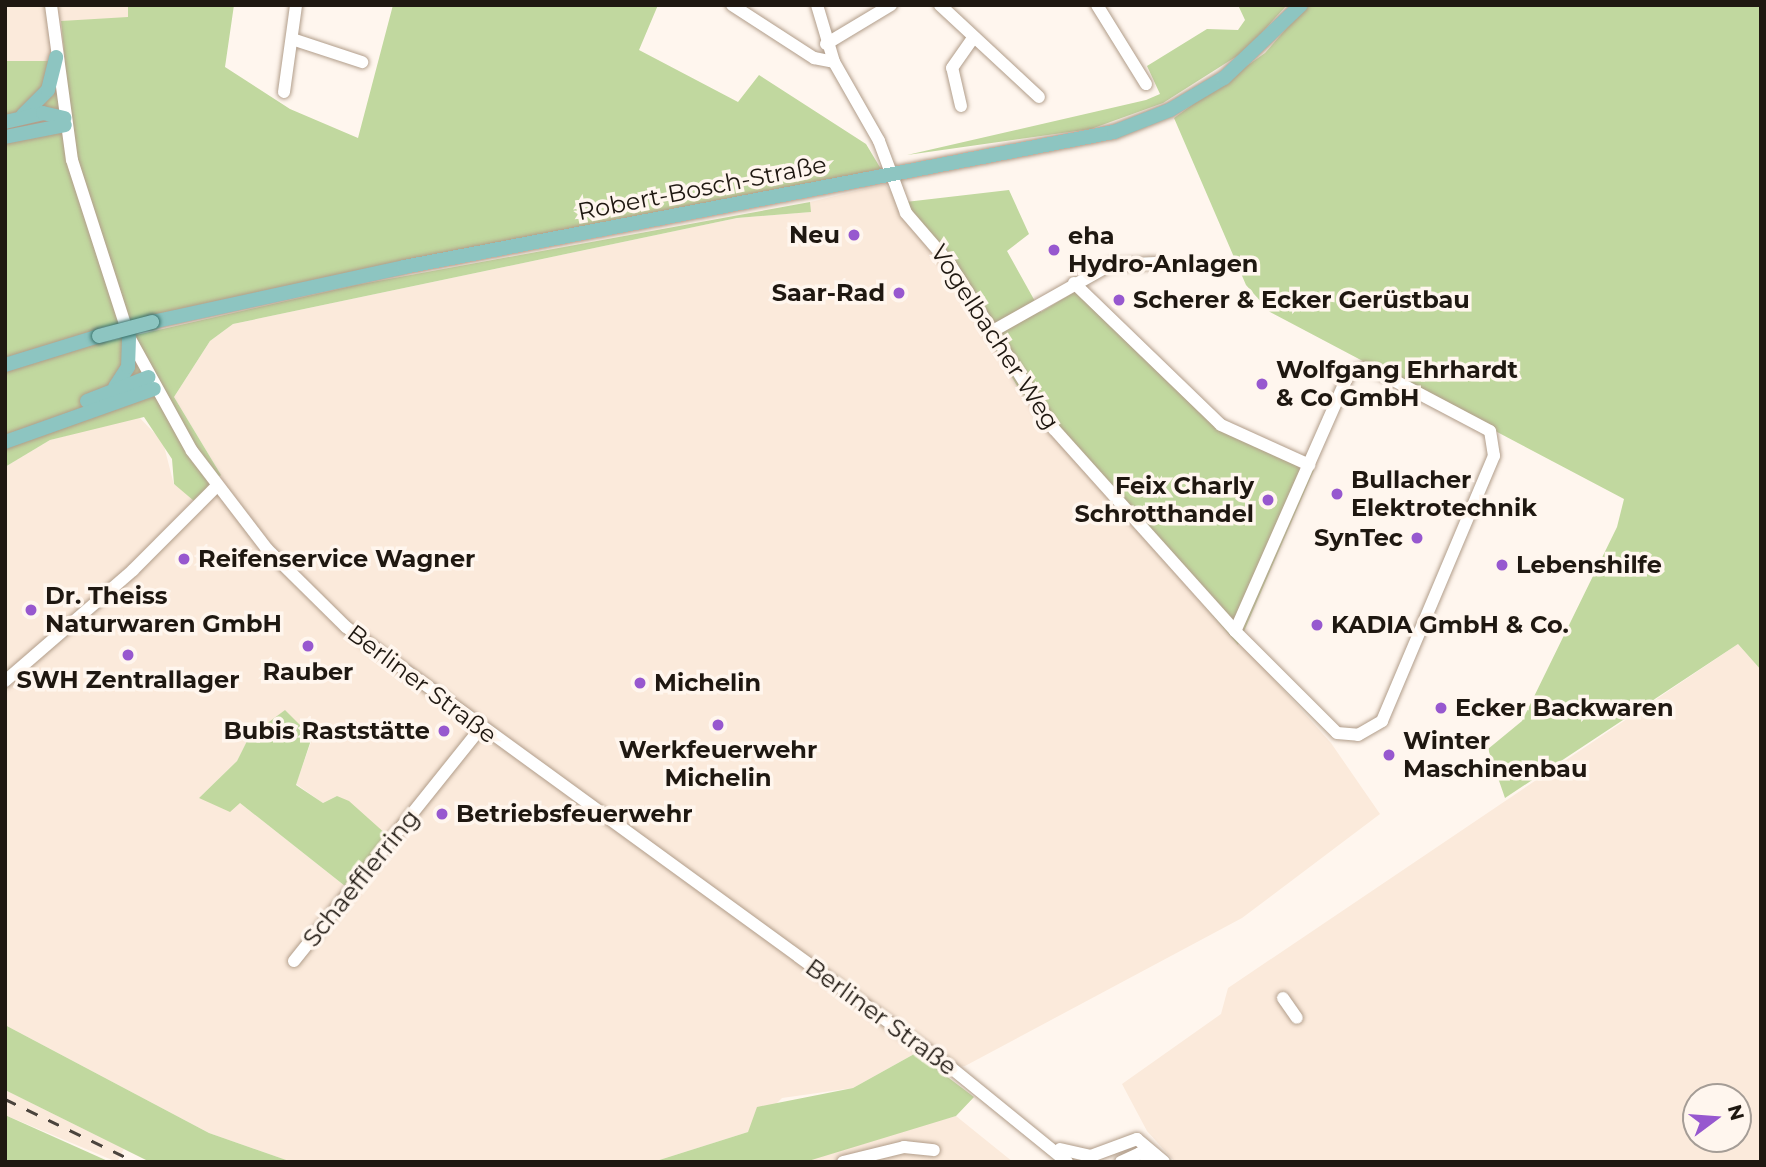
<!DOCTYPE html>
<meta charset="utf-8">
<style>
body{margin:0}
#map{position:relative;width:1766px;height:1167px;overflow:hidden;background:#fff6ee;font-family:Montserrat,sans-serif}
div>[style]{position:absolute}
.built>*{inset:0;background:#fbeadb}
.green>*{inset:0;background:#c1d89f}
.roads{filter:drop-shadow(0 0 2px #b19d8a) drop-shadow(0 0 2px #b19d8a)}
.minor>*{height:12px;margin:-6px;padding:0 6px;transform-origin:6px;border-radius:6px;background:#fff}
.major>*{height:14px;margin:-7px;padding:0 7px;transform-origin:7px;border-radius:7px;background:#8dc5c1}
.rail>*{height:2.5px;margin-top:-1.25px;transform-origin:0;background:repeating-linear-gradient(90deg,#4b443d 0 12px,transparent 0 24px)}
.bridges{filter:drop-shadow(0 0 2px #356f68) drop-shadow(0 0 2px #356f68)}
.major-bridge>*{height:14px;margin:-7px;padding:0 7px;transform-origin:7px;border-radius:7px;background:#8dc5c1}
.dots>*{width:19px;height:19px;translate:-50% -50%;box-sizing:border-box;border:4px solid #fff6ee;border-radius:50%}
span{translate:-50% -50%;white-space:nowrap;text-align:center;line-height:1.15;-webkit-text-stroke:7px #fff6ee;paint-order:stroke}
.street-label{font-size:24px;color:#1f1811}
.poi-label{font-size:24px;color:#1f1811;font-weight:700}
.right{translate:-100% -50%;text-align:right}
.left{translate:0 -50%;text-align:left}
.frame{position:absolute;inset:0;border:7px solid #1f1811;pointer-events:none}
.north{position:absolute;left:1682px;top:1083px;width:70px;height:70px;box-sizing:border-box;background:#fff6ee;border:2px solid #a59d96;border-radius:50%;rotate:74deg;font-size:19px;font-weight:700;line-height:28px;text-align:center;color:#1f1811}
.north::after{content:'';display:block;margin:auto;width:24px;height:32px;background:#9758cf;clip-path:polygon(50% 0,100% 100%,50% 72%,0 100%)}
</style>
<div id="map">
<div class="built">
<i style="clip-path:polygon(5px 5px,128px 5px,128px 17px,66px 61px,13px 63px,5px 61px)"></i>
<i style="clip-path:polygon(evenodd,885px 184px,938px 252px,1020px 391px,1051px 431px,1331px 743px,1380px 814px,1242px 918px,965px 1066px,938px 1069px,916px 1053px,853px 1088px,782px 1098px,748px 1132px,653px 1162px,292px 1162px,209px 1133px,5px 1025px,5px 467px,50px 440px,138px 416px,163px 442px,174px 485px,221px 475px,174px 397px,210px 341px,233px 324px,737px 218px,810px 212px,810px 202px,885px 184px,285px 711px,311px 742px,296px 784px,323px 803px,337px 796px,387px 835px,345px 886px,240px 803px,199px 798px,237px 761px,249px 737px,285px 711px)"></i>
<i style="clip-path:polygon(evenodd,1738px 644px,1761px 670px,1761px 1162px,1175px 1162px,1147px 1131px,1122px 1084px,1221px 1014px,1228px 988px,1738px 644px,1696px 1097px,1738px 1097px,1738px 1139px,1696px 1139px,1696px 1097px)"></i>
<i style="clip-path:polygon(5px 1090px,124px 1149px,117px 1162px,5px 1115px)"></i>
<i style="clip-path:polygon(956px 1116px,1013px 1162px,805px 1162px,819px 1153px)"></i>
</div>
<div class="green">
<i style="clip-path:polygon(128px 5px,234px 5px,225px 67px,290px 109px,358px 138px,393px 5px,658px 5px,639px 50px,738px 102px,759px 75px,866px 144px,881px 169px,98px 328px,101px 343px,356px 285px,810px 202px,811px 212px,737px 218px,233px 324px,210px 341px,174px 397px,221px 475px,194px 501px,174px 484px,172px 459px,144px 417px,50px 440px,5px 467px,5px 61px,65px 61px,61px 21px,128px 17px)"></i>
<i style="clip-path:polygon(1238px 5px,1287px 5px,1245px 51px,1163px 103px,1091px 129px,907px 155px,1146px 100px,1160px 94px,1147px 66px,1207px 29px,1238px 30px,1245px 20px)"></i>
<i style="clip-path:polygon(1307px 5px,1761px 5px,1761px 670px,1738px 644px,1505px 798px,1488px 749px,1522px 721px,1617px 527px,1624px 499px,1270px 312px,1246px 285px,1174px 118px,1265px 53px)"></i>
<i style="clip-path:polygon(1009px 190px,1029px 234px,1007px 251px,1041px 312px,1076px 291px,1222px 430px,1314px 470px,1238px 645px,1020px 391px,938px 252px,897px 203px)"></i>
<i style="clip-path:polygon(285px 710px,312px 737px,296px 785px,323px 803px,337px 796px,349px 801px,387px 835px,345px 886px,240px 803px,230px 812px,199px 798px,237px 761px,249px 737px)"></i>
<i style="clip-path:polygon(5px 1025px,209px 1133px,292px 1162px,150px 1162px,5px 1090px)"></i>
<i style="clip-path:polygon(916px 1053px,974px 1097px,956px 1116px,805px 1162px,653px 1162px,748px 1132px,757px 1107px,853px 1088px)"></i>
<i style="clip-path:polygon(5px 1115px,110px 1162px,5px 1162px)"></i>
</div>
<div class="roads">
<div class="minor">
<i style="left:51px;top:5px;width:156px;rotate:82.3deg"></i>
<i style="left:72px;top:160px;width:186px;rotate:72.1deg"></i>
<i style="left:129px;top:337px;width:130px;rotate:61.1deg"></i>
<i style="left:192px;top:451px;width:123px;rotate:52.6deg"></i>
<i style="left:267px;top:549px;width:111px;rotate:44.6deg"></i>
<i style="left:346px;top:627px;width:746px;rotate:36.06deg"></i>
<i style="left:949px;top:1066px;width:152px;rotate:39.1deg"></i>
<i style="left:732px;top:5px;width:98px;rotate:32.9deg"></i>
<i style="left:814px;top:58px;width:20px;rotate:11deg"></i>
<i style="left:817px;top:5px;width:59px;rotate:73.4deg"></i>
<i style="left:834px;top:62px;width:91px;rotate:60.3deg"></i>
<i style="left:879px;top:141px;width:77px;rotate:69.4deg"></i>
<i style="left:906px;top:213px;width:67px;rotate:49.2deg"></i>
<i style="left:950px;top:264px;width:195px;rotate:57.8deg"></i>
<i style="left:1054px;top:429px;width:271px;rotate:48.1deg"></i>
<i style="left:1235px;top:631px;width:144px;rotate:45deg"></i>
<i style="left:1337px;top:733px;width:21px;rotate:5deg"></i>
<i style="left:1358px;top:735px;width:28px;rotate:-30deg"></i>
<i style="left:1382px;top:721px;width:288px;rotate:-67.1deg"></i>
<i style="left:1494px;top:456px;width:25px;rotate:-99deg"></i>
<i style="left:1490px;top:431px;width:124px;rotate:-152.2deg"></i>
<i style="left:1380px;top:373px;width:16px;rotate:-162deg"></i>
<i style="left:1365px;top:368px;width:17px;rotate:163deg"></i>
<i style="left:1349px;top:373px;width:282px;rotate:113.8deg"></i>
<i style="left:940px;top:5px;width:135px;rotate:42.9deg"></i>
<i style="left:1097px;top:5px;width:93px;rotate:58.2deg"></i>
<i style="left:292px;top:39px;width:74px;rotate:18.2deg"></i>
<i style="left:826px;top:44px;width:76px;rotate:-31deg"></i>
<i style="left:284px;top:92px;width:88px;rotate:-82.1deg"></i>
<i style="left:961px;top:106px;width:39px;rotate:-103deg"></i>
<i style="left:952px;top:68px;width:37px;rotate:-55deg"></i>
<i style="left:1074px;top:283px;width:204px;rotate:44deg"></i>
<i style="left:1221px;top:425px;width:97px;rotate:24.4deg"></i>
<i style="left:991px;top:332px;width:137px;rotate:-29.4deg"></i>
<i style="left:1110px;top:265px;width:46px;rotate:-2.5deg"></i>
<i style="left:5px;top:681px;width:169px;rotate:-40.9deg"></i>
<i style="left:133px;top:570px;width:119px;rotate:-45deg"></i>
<i style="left:294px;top:961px;width:297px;rotate:-51.3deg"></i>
<i style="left:1283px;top:998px;width:24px;rotate:55deg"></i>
<i style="left:1060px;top:1149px;width:32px;rotate:13deg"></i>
<i style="left:1091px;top:1156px;width:49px;rotate:-20.3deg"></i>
<i style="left:1137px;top:1139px;width:35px;rotate:40deg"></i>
<i style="left:843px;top:1162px;width:63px;rotate:-13.8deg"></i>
<i style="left:904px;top:1147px;width:30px;rotate:6deg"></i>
<i style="left:1121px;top:1162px;width:21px;rotate:-25deg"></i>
<i style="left:1140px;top:1153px;width:20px;rotate:27deg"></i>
</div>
<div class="major">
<i style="left:23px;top:115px;width:35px;rotate:-45deg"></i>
<i style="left:48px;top:90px;width:34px;rotate:-76deg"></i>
<i style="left:5px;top:122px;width:39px;rotate:-13deg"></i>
<i style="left:43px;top:113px;width:22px;rotate:13deg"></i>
<i style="left:5px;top:137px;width:61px;rotate:-11.3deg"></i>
<i style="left:152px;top:322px;width:258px;rotate:-12.3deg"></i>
<i style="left:404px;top:267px;width:723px;rotate:-10.77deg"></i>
<i style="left:1114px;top:132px;width:60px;rotate:-21.4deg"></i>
<i style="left:1170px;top:110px;width:63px;rotate:-30.7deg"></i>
<i style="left:1224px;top:78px;width:106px;rotate:-43.5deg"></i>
<i style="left:5px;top:365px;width:98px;rotate:-17.1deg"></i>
<i style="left:115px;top:387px;width:24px;rotate:-57deg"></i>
<i style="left:128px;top:367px;width:30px;rotate:-88deg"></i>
<i style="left:87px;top:401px;width:66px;rotate:-21.2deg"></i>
<i style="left:5px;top:442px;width:158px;rotate:-19.6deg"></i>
</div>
</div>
<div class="rail">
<i style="left:5px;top:1099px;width:145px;rotate:25.7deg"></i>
</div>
<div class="bridges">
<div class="major-bridge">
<i style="left:99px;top:336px;width:55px;rotate:-14.8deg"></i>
</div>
</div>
<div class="dots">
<i style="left:854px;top:235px;background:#9758cf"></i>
<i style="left:1054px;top:250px;background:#9758cf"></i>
<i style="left:899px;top:293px;background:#9758cf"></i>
<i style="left:1119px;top:300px;background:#9758cf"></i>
<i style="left:1262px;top:384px;background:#9758cf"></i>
<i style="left:1337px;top:494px;background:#9758cf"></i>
<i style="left:1268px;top:500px;background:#9758cf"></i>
<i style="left:1417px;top:538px;background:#9758cf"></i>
<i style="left:184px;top:559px;background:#9758cf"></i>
<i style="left:1502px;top:565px;background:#9758cf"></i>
<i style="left:31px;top:610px;background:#9758cf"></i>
<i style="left:1317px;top:625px;background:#9758cf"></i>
<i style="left:308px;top:646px;background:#9758cf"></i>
<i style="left:128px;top:655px;background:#9758cf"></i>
<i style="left:640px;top:683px;background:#9758cf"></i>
<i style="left:1441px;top:708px;background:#9758cf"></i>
<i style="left:718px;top:725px;background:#9758cf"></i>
<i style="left:444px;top:731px;background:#9758cf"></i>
<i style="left:1389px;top:755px;background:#9758cf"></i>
<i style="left:442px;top:814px;background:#9758cf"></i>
</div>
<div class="street-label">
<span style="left:702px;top:188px;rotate:-11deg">Robert-Bosch-Straße</span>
<span style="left:995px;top:337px;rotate:57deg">Vogelbacher Weg</span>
<span style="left:422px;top:684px;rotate:37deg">Berliner Straße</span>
<span style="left:361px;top:878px;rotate:-51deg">Schaefflerring</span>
<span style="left:881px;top:1017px;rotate:36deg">Berliner Straße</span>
</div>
<div class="poi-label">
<span class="right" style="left:840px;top:235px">Neu</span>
<span class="left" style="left:1068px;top:250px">eha<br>Hydro-Anlagen</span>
<span class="right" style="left:885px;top:293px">Saar-Rad</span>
<span class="left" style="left:1133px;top:300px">Scherer &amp; Ecker Gerüstbau</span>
<span class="left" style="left:1276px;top:384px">Wolfgang Ehrhardt<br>&amp; Co GmbH</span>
<span class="left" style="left:1351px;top:494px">Bullacher<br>Elektrotechnik</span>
<span class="right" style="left:1254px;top:500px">Feix Charly<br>Schrotthandel</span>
<span class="right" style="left:1403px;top:538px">SynTec</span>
<span class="left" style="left:198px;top:559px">Reifenservice Wagner</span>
<span class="left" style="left:1516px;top:565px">Lebenshilfe</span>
<span class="left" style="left:45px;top:610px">Dr. Theiss<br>Naturwaren GmbH</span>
<span class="left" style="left:1331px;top:625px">KADIA GmbH &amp; Co.</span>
<span style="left:308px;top:672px">Rauber</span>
<span style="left:128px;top:680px">SWH Zentrallager</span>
<span class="left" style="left:654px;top:683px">Michelin</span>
<span class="left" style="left:1455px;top:708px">Ecker Backwaren</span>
<span class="right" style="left:430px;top:731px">Bubis Raststätte</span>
<span class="left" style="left:1403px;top:755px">Winter<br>Maschinenbau</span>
<span style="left:718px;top:764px">Werkfeuerwehr<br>Michelin</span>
<span class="left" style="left:456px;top:814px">Betriebsfeuerwehr</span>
</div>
<div class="frame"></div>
<div class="north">N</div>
</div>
